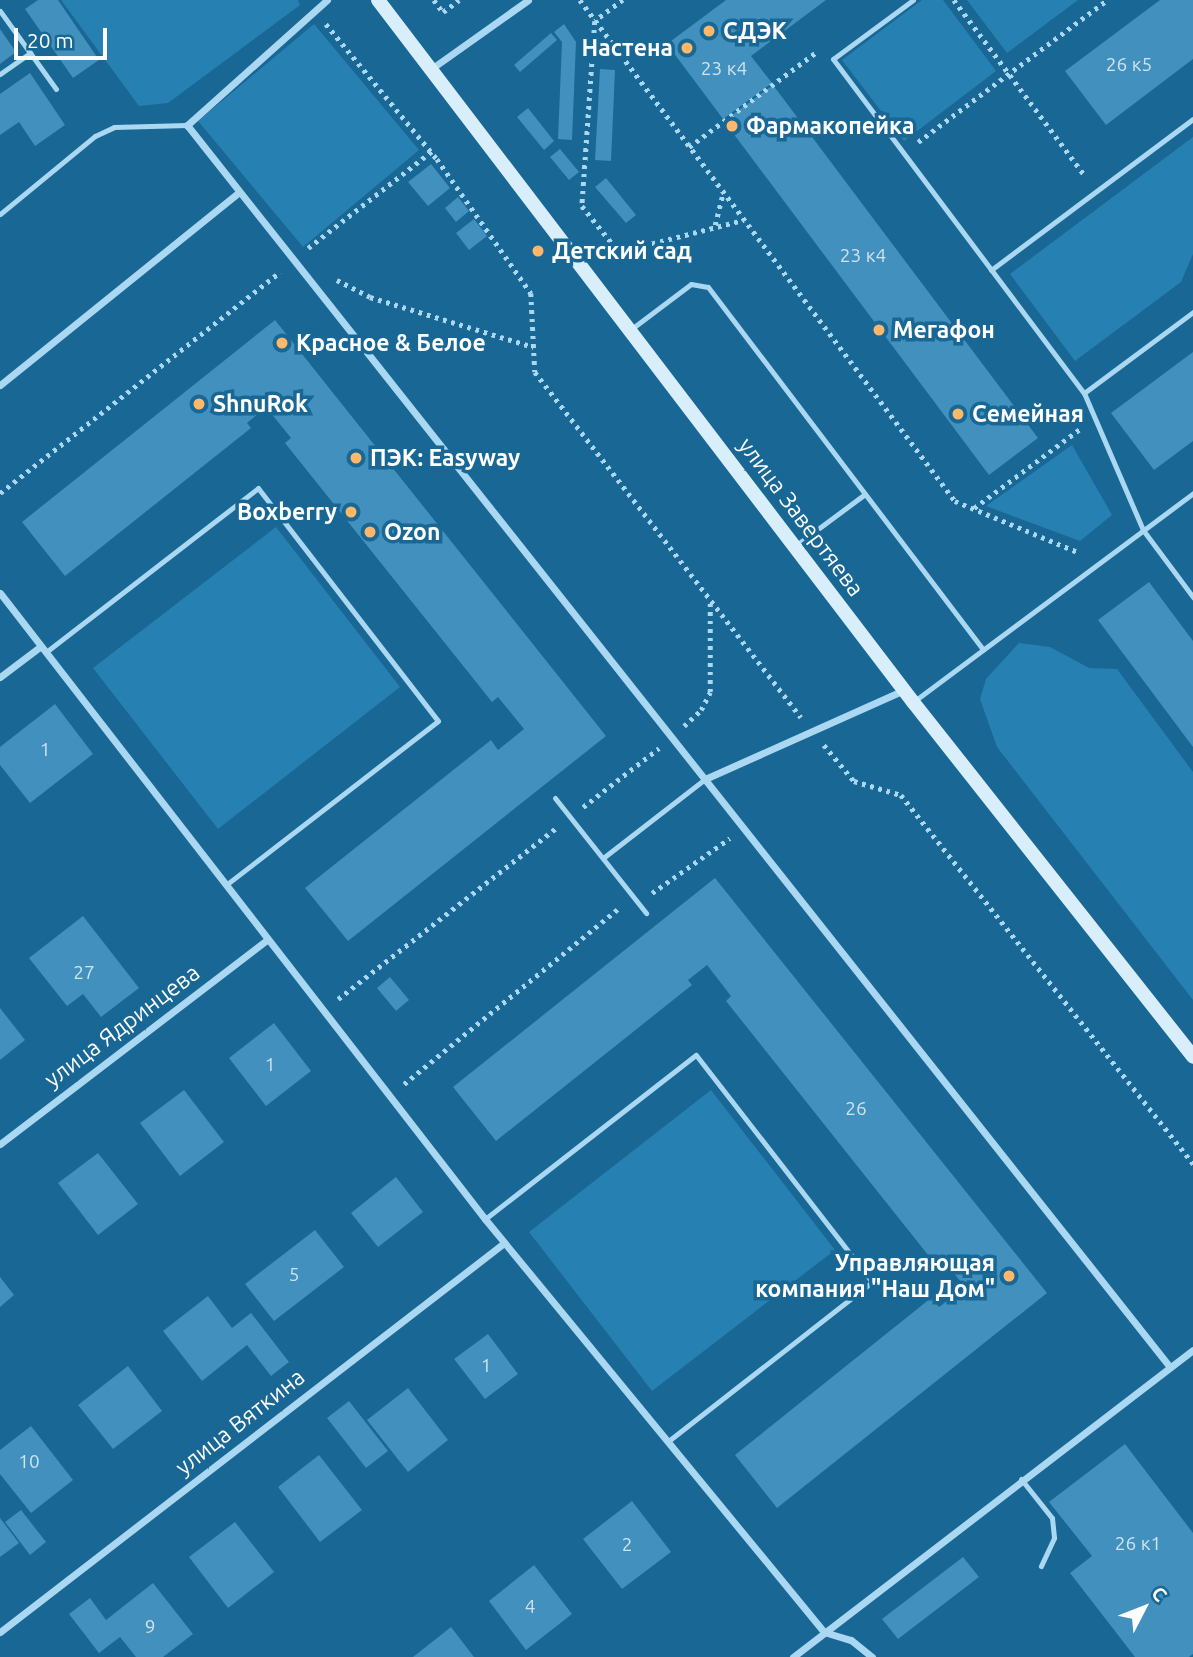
<!DOCTYPE html>
<meta charset="utf-8">
<style>
body{margin:0}
#map{position:relative;width:1193px;height:1657px;overflow:hidden;background:#186795;font-family:Ubuntu,sans-serif}
div>[style]{position:absolute}
.green>*{inset:0;background:#2780b2}
.building>*{inset:0;background:#4190bd}
.path>*{height:4.5px;margin-top:-2.25px;transform-origin:0;background:repeating-linear-gradient(90deg,#aad7f1 0 3.5px,transparent 0 8.5px)}
.service>*{height:5px;margin:-2.5px;padding:0 2.5px;transform-origin:2.5px;border-radius:2.5px;background:#aad7f1}
.minor>*{height:7px;margin:-3.5px;padding:0 3.5px;transform-origin:3.5px;border-radius:3.5px;background:#aad7f1}
.secondary>*{height:14px;margin:-7px;padding:0 7px;transform-origin:7px;border-radius:7px;background:#d8eefb}
.dots>*{width:19px;height:19px;translate:-50% -50%;box-sizing:border-box;border:4px solid #186795;border-radius:50%}
span{translate:-50% -50%;white-space:nowrap;text-align:center;line-height:1.15;-webkit-text-stroke:7px #186795;paint-order:stroke}
.number-label{font-size:19px;color:#d0e3ee}
.number-label span{-webkit-text-stroke-width:0}
.poi-label{font-size:23px;color:#fff;font-weight:700}
.left{translate:0 -50%;text-align:left}
.right{translate:-100% -50%;text-align:right}
.street-label{font-size:23px;color:#fff}
.north{position:absolute;left:1109px;top:1573px;width:70px;height:70px;-webkit-text-stroke:5px #186795;paint-order:stroke;rotate:48deg;font-size:19px;font-weight:700;line-height:28px;text-align:center;color:#fff}
.north::after{content:'';display:block;margin:auto;width:24px;height:32px;background:#fff;clip-path:polygon(50% 0,100% 100%,50% 72%,0 100%)}
.scale{position:absolute;left:14px;top:28px;width:93px;height:32px;box-sizing:border-box;border:4px solid #fff;border-top:0;padding-left:9px;font-size:21px;line-height:24px;white-space:nowrap;color:#fff;-webkit-text-stroke:5px #186795;paint-order:stroke}
</style>
<div id="map">
<div class="green">
<i style="clip-path:polygon(61px 0,298px 0,300px 5px,168px 103px,139px 106px)"></i>
<i style="clip-path:polygon(922px 0,943px 0,996px 71px,904px 141px,842px 60px)"></i>
<i style="clip-path:polygon(967px 0,1078px 0,1007px 53px)"></i>
<i style="clip-path:polygon(314px 24px,419px 150px,303px 247px,198px 121px)"></i>
<i style="clip-path:polygon(1193px 137px,1193px 254px,1181px 282px,1075px 361px,1010px 274px)"></i>
<i style="clip-path:polygon(1072px 445px,1112px 515px,1080px 541px,986px 506px)"></i>
<i style="clip-path:polygon(276px 527px,400px 687px,218px 829px,93px 668px)"></i>
<i style="clip-path:polygon(1019px 643px,1050px 647px,1089px 668px,1117px 669px,1193px 772px,1193px 1000px,997px 747px,980px 699px,986px 679px)"></i>
<i style="clip-path:polygon(711px 1090px,835px 1250px,652px 1391px,529px 1232px)"></i>
</div>
<div class="building">
<i style="clip-path:polygon(38px 0,58px 0,99px 60px,73px 78px,25px 9px)"></i>
<i style="clip-path:polygon(726px 0,826px 0,751px 56px,772px 83px,723px 119px,667px 44px)"></i>
<i style="clip-path:polygon(1160px 0,1193px 0,1193px 59px,1106px 125px,1065px 71px)"></i>
<i style="clip-path:polygon(564px 24px,576px 42px,572px 140px,558px 139px,562px 42px,554px 32px)"></i>
<i style="clip-path:polygon(0 29px,16px 52px,0 64px)"></i>
<i style="clip-path:polygon(551px 33px,557px 40px,520px 72px,514px 65px)"></i>
<i style="clip-path:polygon(600px 69px,615px 70px,611px 161px,595px 160px)"></i>
<i style="clip-path:polygon(30px 73px,65px 125px,35px 146px,19px 122px,0 135px,0 94px)"></i>
<i style="clip-path:polygon(773px 85px,1038px 438px,989px 475px,724px 121px)"></i>
<i style="clip-path:polygon(528px 108px,554px 141px,544px 150px,517px 117px)"></i>
<i style="clip-path:polygon(560px 149px,579px 172px,569px 180px,550px 157px)"></i>
<i style="clip-path:polygon(431px 164px,450px 188px,428px 206px,408px 182px)"></i>
<i style="clip-path:polygon(606px 178px,636px 215px,626px 223px,595px 187px)"></i>
<i style="clip-path:polygon(458px 197px,469px 211px,456px 222px,445px 208px)"></i>
<i style="clip-path:polygon(474px 219px,487px 236px,469px 250px,456px 233px)"></i>
<i style="clip-path:polygon(275px 320px,606px 736px,348px 941px,305px 888px,491px 740px,498px 750px,524px 729px,498px 697px,492px 702px,285px 443px,291px 438px,266px 407px,247px 423px,251px 428px,65px 576px,22px 522px)"></i>
<i style="clip-path:polygon(1193px 352px,1193px 441px,1154px 470px,1111px 413px)"></i>
<i style="clip-path:polygon(1149px 582px,1193px 641px,1193px 747px,1098px 620px)"></i>
<i style="clip-path:polygon(55px 704px,93px 754px,30px 803px,0 765px,0 747px)"></i>
<i style="clip-path:polygon(715px 878px,1047px 1293px,777px 1508px,735px 1455px,931px 1298px,939px 1307px,965px 1287px,939px 1255px,932px 1260px,726px 1001px,731px 996px,707px 965px,688px 980px,692px 985px,496px 1141px,453px 1087px)"></i>
<i style="clip-path:polygon(83px 916px,139px 988px,101px 1017px,83px 994px,67px 1006px,29px 958px)"></i>
<i style="clip-path:polygon(390px 977px,409px 1000px,396px 1011px,377px 988px)"></i>
<i style="clip-path:polygon(0 1008px,25px 1040px,0 1060px)"></i>
<i style="clip-path:polygon(274px 1023px,311px 1071px,266px 1106px,229px 1058px)"></i>
<i style="clip-path:polygon(184px 1090px,224px 1142px,180px 1176px,140px 1123px)"></i>
<i style="clip-path:polygon(98px 1153px,138px 1204px,98px 1235px,58px 1183px)"></i>
<i style="clip-path:polygon(396px 1177px,423px 1212px,378px 1247px,351px 1213px)"></i>
<i style="clip-path:polygon(315px 1230px,344px 1267px,274px 1321px,245px 1284px)"></i>
<i style="clip-path:polygon(0 1277px,14px 1295px,0 1307px)"></i>
<i style="clip-path:polygon(208px 1296px,232px 1328px,251px 1313px,289px 1362px,271px 1376px,247px 1345px,202px 1381px,163px 1331px)"></i>
<i style="clip-path:polygon(488px 1334px,518px 1374px,485px 1399px,454px 1359px)"></i>
<i style="clip-path:polygon(128px 1366px,162px 1411px,113px 1449px,78px 1405px)"></i>
<i style="clip-path:polygon(408px 1388px,448px 1440px,408px 1472px,367px 1420px)"></i>
<i style="clip-path:polygon(349px 1401px,388px 1451px,366px 1468px,327px 1418px)"></i>
<i style="clip-path:polygon(31px 1426px,73px 1480px,31px 1513px,0 1474px,0 1450px)"></i>
<i style="clip-path:polygon(1125px 1444px,1193px 1533px,1193px 1654px,1189px 1657px,1135px 1657px,1070px 1573px,1092px 1556px,1049px 1502px)"></i>
<i style="clip-path:polygon(319px 1455px,362px 1510px,320px 1542px,278px 1487px)"></i>
<i style="clip-path:polygon(632px 1501px,671px 1552px,622px 1589px,583px 1539px)"></i>
<i style="clip-path:polygon(21px 1510px,46px 1542px,30px 1555px,5px 1522px)"></i>
<i style="clip-path:polygon(0 1518px,19px 1543px,0 1557px)"></i>
<i style="clip-path:polygon(235px 1522px,274px 1572px,228px 1608px,189px 1557px)"></i>
<i style="clip-path:polygon(963px 1557px,979px 1577px,898px 1639px,882px 1619px)"></i>
<i style="clip-path:polygon(534px 1565px,572px 1614px,526px 1650px,489px 1601px)"></i>
<i style="clip-path:polygon(153px 1583px,193px 1634px,163px 1657px,136px 1657px,120px 1637px,99px 1653px,69px 1614px,90px 1598px,106px 1620px)"></i>
<i style="clip-path:polygon(451px 1627px,474px 1657px,413px 1657px)"></i>
</div>
<div class="path">
<i style="left:434px;top:0;width:15px;rotate:53deg"></i>
<i style="left:443px;top:12px;width:20px;rotate:-37deg"></i>
<i style="left:580px;top:0;width:626px;rotate:53.19deg"></i>
<i style="left:955px;top:501px;width:135px;rotate:22.6deg"></i>
<i style="left:623px;top:0;width:35px;rotate:143deg"></i>
<i style="left:595px;top:21px;width:185px;rotate:94deg"></i>
<i style="left:582px;top:206px;width:59px;rotate:51.2deg"></i>
<i style="left:619px;top:252px;width:129px;rotate:-14.4deg"></i>
<i style="left:954px;top:0;width:219px;rotate:53.3deg"></i>
<i style="left:326px;top:24px;width:175px;rotate:50.6deg"></i>
<i style="left:437px;top:159px;width:164px;rotate:55deg"></i>
<i style="left:531px;top:293px;width:79px;rotate:87.1deg"></i>
<i style="left:535px;top:372px;width:436px;rotate:52.4deg"></i>
<i style="left:918px;top:142px;width:236px;rotate:-36.9deg"></i>
<i style="left:689px;top:147px;width:157px;rotate:-36.7deg"></i>
<i style="left:715px;top:225px;width:33px;rotate:-76deg"></i>
<i style="left:308px;top:248px;width:157px;rotate:-38deg"></i>
<i style="left:337px;top:280px;width:37px;rotate:27deg"></i>
<i style="left:370px;top:297px;width:171px;rotate:17deg"></i>
<i style="left:0;top:493px;width:357px;rotate:-38.3deg"></i>
<i style="left:974px;top:508px;width:132px;rotate:-36.7deg"></i>
<i style="left:684px;top:726px;width:23px;rotate:-43deg"></i>
<i style="left:701px;top:710px;width:20px;rotate:-63deg"></i>
<i style="left:710px;top:692px;width:91px;rotate:-90deg"></i>
<i style="left:824px;top:745px;width:47px;rotate:50.2deg"></i>
<i style="left:854px;top:781px;width:49px;rotate:16.6deg"></i>
<i style="left:901px;top:795px;width:471px;rotate:51.6deg"></i>
<i style="left:583px;top:807px;width:96px;rotate:-37.8deg"></i>
<i style="left:652px;top:893px;width:95px;rotate:-35.2deg"></i>
<i style="left:338px;top:999px;width:278px;rotate:-38.1deg"></i>
<i style="left:404px;top:1084px;width:278px;rotate:-39.3deg"></i>
</div>
<div class="service">
<i style="left:913px;top:0;width:99px;rotate:143.6deg"></i>
<i style="left:833px;top:59px;width:418px;rotate:53.1deg"></i>
<i style="left:1084px;top:393px;width:149px;rotate:66.7deg"></i>
<i style="left:1143px;top:530px;width:84px;rotate:53.3deg"></i>
<i style="left:0;top:11px;width:96px;rotate:54.3deg"></i>
<i style="left:0;top:74px;width:37px;rotate:-35deg"></i>
<i style="left:0;top:214px;width:123px;rotate:-39.4deg"></i>
<i style="left:95px;top:136px;width:21px;rotate:-25deg"></i>
<i style="left:114px;top:127px;width:73px;rotate:-1.6deg"></i>
<i style="left:991px;top:270px;width:252px;rotate:-36.8deg"></i>
<i style="left:630px;top:330px;width:76px;rotate:-37deg"></i>
<i style="left:691px;top:284px;width:17px;rotate:10deg"></i>
<i style="left:708px;top:287px;width:455px;rotate:52.8deg"></i>
<i style="left:1084px;top:393px;width:136px;rotate:-36.6deg"></i>
<i style="left:795px;top:546px;width:87px;rotate:-36.6deg"></i>
<i style="left:46px;top:652px;width:268px;rotate:-37.7deg"></i>
<i style="left:258px;top:488px;width:294px;rotate:52.3deg"></i>
<i style="left:438px;top:721px;width:268px;rotate:142.3deg"></i>
<i style="left:913px;top:702px;width:349px;rotate:-36.7deg"></i>
<i style="left:555px;top:798px;width:147px;rotate:51.6deg"></i>
<i style="left:603px;top:858px;width:129px;rotate:-37.8deg"></i>
<i style="left:485px;top:1219px;width:267px;rotate:-37.9deg"></i>
<i style="left:696px;top:1055px;width:287px;rotate:52.2deg"></i>
<i style="left:872px;top:1282px;width:260px;rotate:142deg"></i>
<i style="left:1021px;top:1479px;width:50px;rotate:51.5deg"></i>
<i style="left:1052px;top:1518px;width:20px;rotate:84deg"></i>
<i style="left:1054px;top:1538px;width:31px;rotate:115deg"></i>
</div>
<div class="minor">
<i style="left:327px;top:0;width:188px;rotate:138.2deg"></i>
<i style="left:187px;top:125px;width:1584px;rotate:51.64deg"></i>
<i style="left:431px;top:69px;width:119px;rotate:-35.4deg"></i>
<i style="left:0;top:385px;width:307px;rotate:-38.9deg"></i>
<i style="left:0;top:593px;width:792px;rotate:52.23deg"></i>
<i style="left:485px;top:1219px;width:534px;rotate:50.62deg"></i>
<i style="left:824px;top:1632px;width:28px;rotate:17deg"></i>
<i style="left:851px;top:1640px;width:27px;rotate:39deg"></i>
<i style="left:0;top:677px;width:51px;rotate:-37.1deg"></i>
<i style="left:705px;top:779px;width:218px;rotate:-24.1deg"></i>
<i style="left:0;top:1144px;width:337px;rotate:-37.4deg"></i>
<i style="left:0;top:1632px;width:637px;rotate:-37.66deg"></i>
<i style="left:793px;top:1657px;width:504px;rotate:-37.51deg"></i>
</div>
<div class="secondary">
<i style="left:378px;top:0;width:883px;rotate:52.69deg"></i>
<i style="left:913px;top:702px;width:452px;rotate:51.7deg"></i>
</div>
<div class="dots">
<i style="left:709px;top:31px;background:#ffb769"></i>
<i style="left:687px;top:48px;background:#ffb769"></i>
<i style="left:732px;top:126px;background:#ffb769"></i>
<i style="left:538px;top:251px;background:#ffb769"></i>
<i style="left:879px;top:330px;background:#ffb769"></i>
<i style="left:282px;top:343px;background:#ffb769"></i>
<i style="left:199px;top:404px;background:#ffb769"></i>
<i style="left:958px;top:414px;background:#ffb769"></i>
<i style="left:356px;top:458px;background:#ffb769"></i>
<i style="left:351px;top:512px;background:#ffb769"></i>
<i style="left:370px;top:532px;background:#ffb769"></i>
<i style="left:1009px;top:1276px;background:#ffb769"></i>
</div>
<div class="number-label">
<span style="left:1129px;top:65px">26 к5</span>
<span style="left:724px;top:69px">23 к4</span>
<span style="left:863px;top:256px">23 к4</span>
<span style="left:45px;top:750px">1</span>
<span style="left:84px;top:973px">27</span>
<span style="left:270px;top:1065px">1</span>
<span style="left:856px;top:1109px">26</span>
<span style="left:294px;top:1275px">5</span>
<span style="left:486px;top:1366px">1</span>
<span style="left:29px;top:1462px">10</span>
<span style="left:1138px;top:1544px">26 к1</span>
<span style="left:627px;top:1545px">2</span>
<span style="left:530px;top:1607px">4</span>
<span style="left:150px;top:1627px">9</span>
</div>
<div class="poi-label">
<span class="left" style="left:723px;top:31px">СДЭК</span>
<span class="right" style="left:673px;top:48px">Настена</span>
<span class="left" style="left:746px;top:126px">Фармакопейка</span>
<span class="left" style="left:552px;top:251px">Детский сад</span>
<span class="left" style="left:893px;top:330px">Мегафон</span>
<span class="left" style="left:296px;top:343px">Красное &amp; Белое</span>
<span class="left" style="left:213px;top:404px">ShnuRok</span>
<span class="left" style="left:972px;top:414px">Семейная</span>
<span class="left" style="left:370px;top:458px">ПЭК: Easyway</span>
<span class="right" style="left:337px;top:512px">Boxberry</span>
<span class="left" style="left:384px;top:532px">Ozon</span>
<span class="right" style="left:995px;top:1276px">Управляющая<br>компания "Наш Дом"</span>
</div>
<div class="street-label">
<span style="left:801px;top:517px;rotate:53deg">улица Завертяева</span>
<span style="left:122px;top:1026px;rotate:-37deg">улица Ядринцева</span>
<span style="left:240px;top:1422px;rotate:-38deg">улица Вяткина</span>
</div>
<div class="north">С</div>
<div class="scale">20 m</div>
</div>
